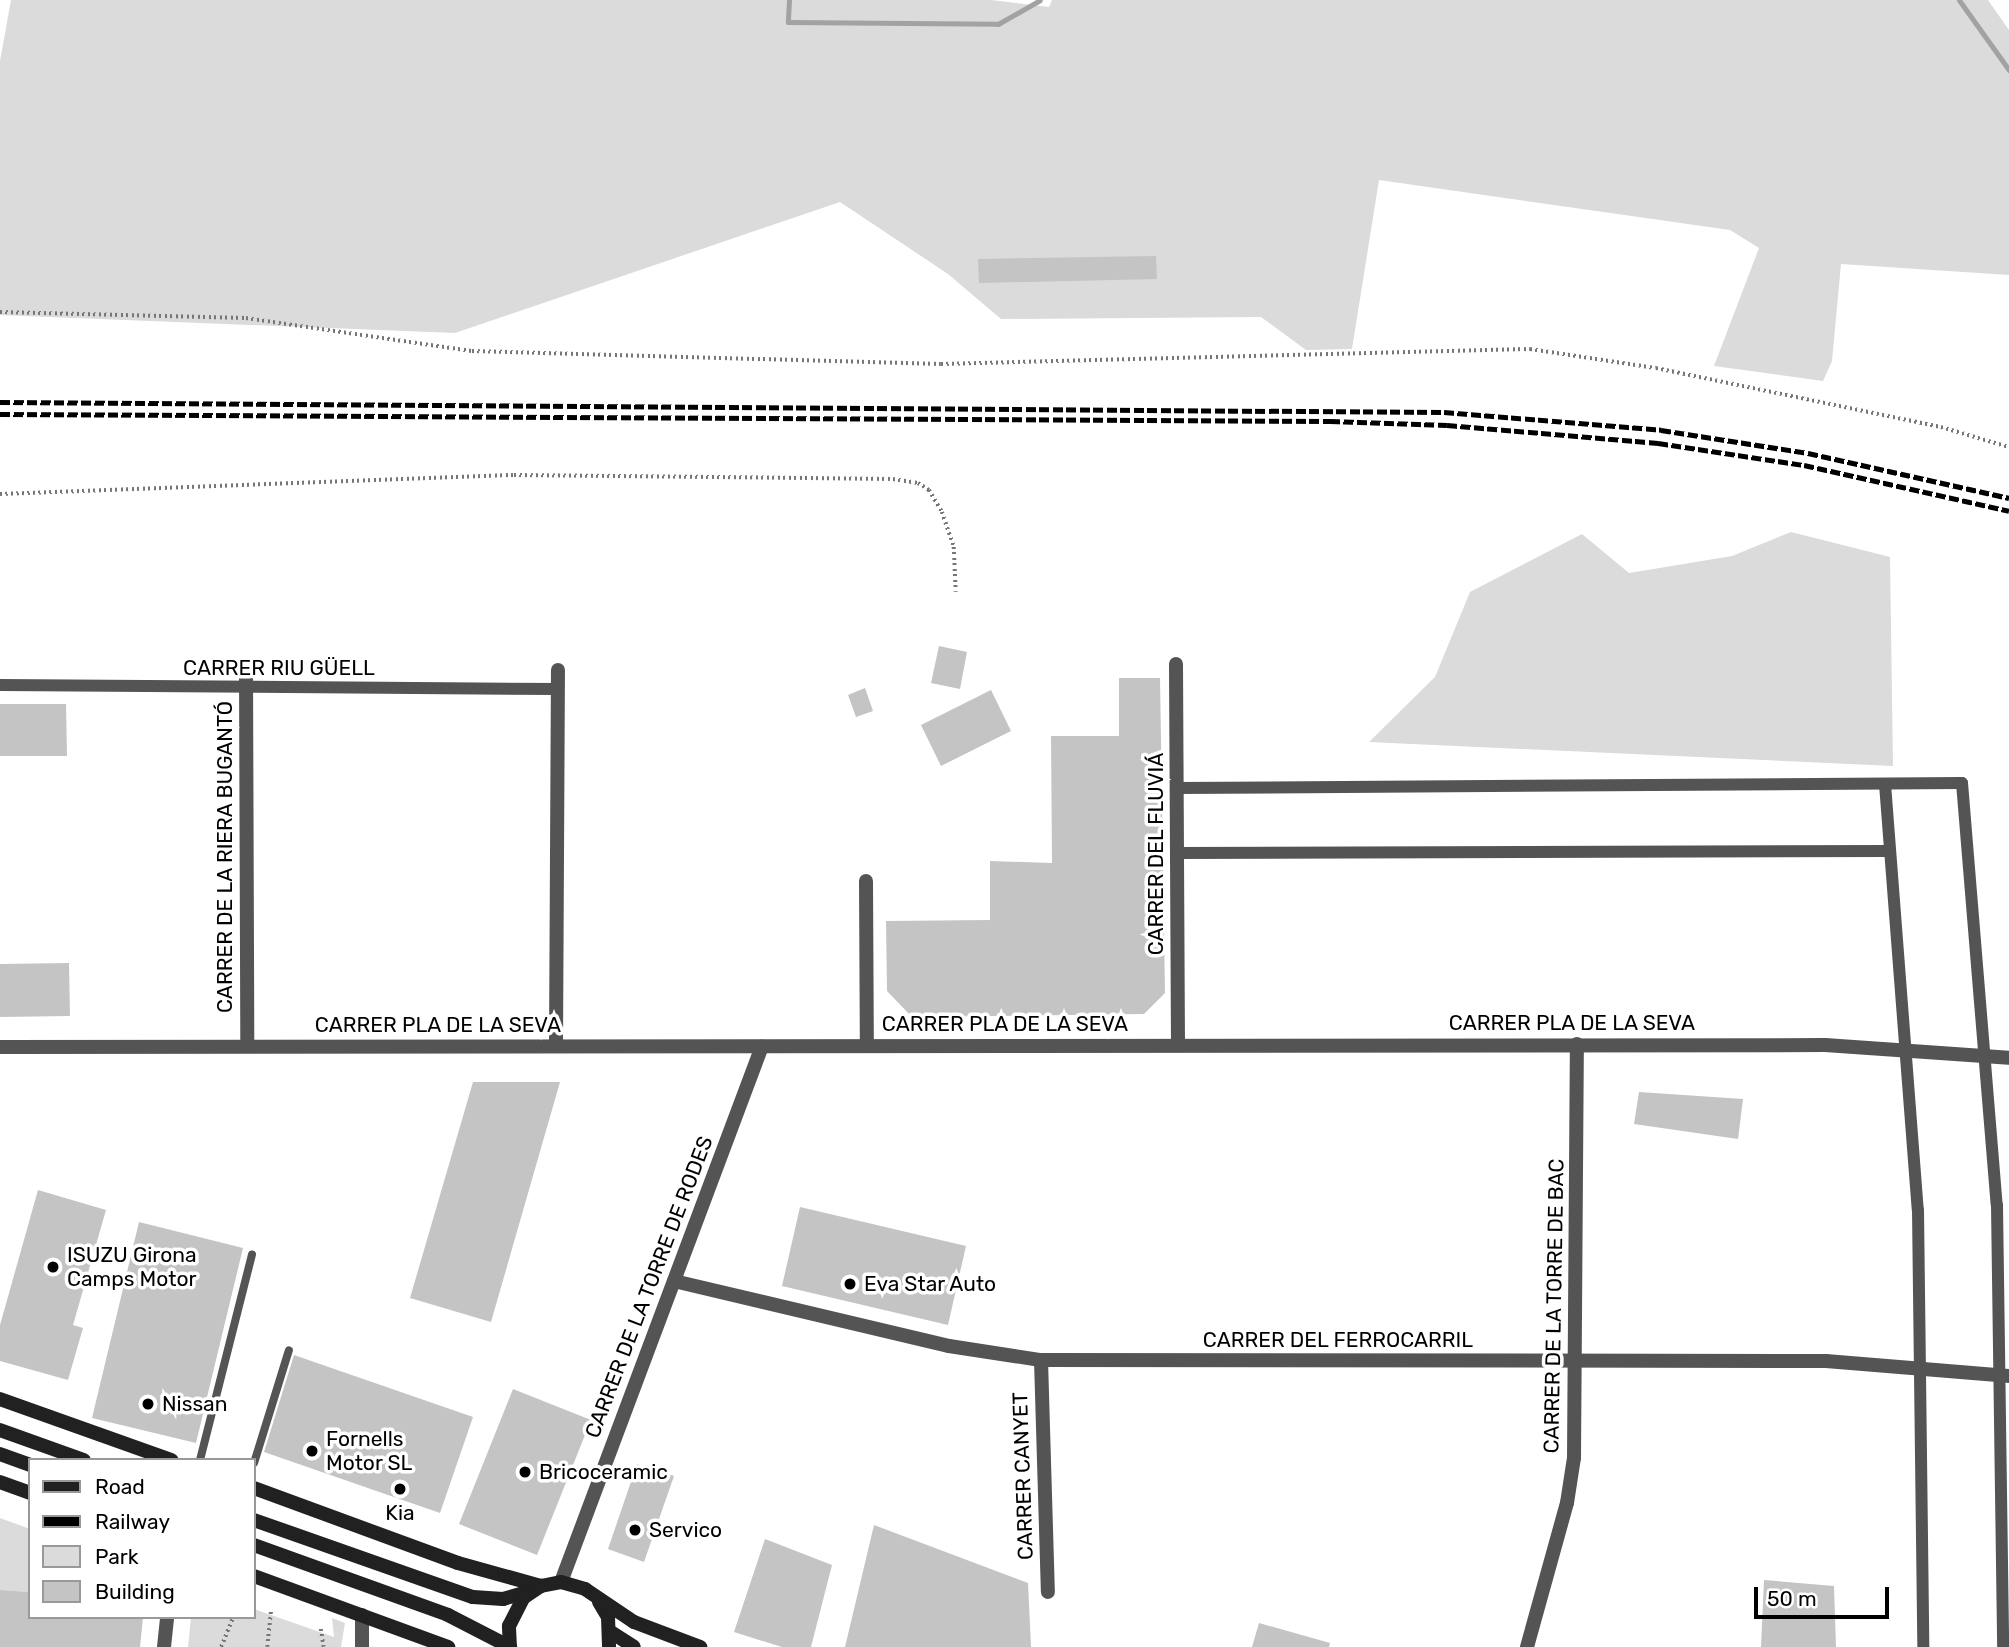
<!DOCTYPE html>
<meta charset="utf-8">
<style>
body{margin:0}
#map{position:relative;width:2009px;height:1647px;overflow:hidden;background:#fff;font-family:Rubik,sans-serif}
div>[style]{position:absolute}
.green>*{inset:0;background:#dbdbdb}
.stream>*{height:5px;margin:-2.5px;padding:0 2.5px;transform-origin:2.5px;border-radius:2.5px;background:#a2a2a2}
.building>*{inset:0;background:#c4c4c4}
.path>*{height:3.5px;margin-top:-1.75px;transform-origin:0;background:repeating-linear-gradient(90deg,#767676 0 2px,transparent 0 5.5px)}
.service>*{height:8px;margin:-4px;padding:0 4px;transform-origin:4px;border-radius:4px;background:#545454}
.pedestrian>*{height:12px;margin:-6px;padding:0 6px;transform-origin:6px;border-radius:6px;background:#545454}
.minor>*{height:14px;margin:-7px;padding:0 7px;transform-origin:7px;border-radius:7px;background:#545454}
.secondary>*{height:14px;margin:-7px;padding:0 7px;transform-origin:7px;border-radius:7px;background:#212121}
.rail>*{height:5px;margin-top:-2.5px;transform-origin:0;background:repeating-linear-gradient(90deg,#000 0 10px,transparent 0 13.5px)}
.dots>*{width:19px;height:19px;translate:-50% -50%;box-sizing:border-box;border:4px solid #fff;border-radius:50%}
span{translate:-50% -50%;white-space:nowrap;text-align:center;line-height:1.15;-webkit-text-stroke:7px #fff;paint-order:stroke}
.street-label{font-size:21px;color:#000}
.poi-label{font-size:21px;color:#000}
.left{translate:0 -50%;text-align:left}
.legend{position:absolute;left:28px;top:1458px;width:228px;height:161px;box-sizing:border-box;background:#fff;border:2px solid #999;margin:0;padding:9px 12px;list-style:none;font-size:21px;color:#000}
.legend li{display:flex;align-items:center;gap:14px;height:35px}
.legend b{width:35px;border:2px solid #999}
.scale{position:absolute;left:1754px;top:1587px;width:135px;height:32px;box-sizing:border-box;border:4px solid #000;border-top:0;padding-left:9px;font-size:21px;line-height:24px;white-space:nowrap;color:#000;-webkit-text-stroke:5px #fff;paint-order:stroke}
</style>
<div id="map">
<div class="green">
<i style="clip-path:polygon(11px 0,991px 0,1049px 7px,1052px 0,1988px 0,2009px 30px,2009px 275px,1841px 264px,1832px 361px,1823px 381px,1714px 366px,1759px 248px,1730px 230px,1379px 180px,1352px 349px,1306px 350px,1261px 317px,1001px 319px,948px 274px,840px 202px,455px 333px,0 315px,0 61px)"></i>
<i style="clip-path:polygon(1791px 532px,1890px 557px,1893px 766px,1369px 742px,1435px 677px,1470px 592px,1582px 534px,1629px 573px,1732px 556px)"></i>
<i style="clip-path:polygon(0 1518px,30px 1529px,30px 1592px,0 1590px)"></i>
<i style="clip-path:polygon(254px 1609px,334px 1637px,332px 1618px,345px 1623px,341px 1647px,188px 1647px,191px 1617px,254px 1617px)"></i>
</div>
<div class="stream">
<i style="left:789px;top:0;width:22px;rotate:93deg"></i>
<i style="left:788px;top:22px;width:210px;rotate:0.5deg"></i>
<i style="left:998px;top:24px;width:48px;rotate:-29.7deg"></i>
<i style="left:1959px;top:0;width:86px;rotate:54.5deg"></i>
</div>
<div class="building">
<i style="clip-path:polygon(1156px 256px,1157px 279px,979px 283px,978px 259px)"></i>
<i style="clip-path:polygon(939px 646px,967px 652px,960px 689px,931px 683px)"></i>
<i style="clip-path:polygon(1119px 678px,1160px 678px,1165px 993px,1144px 1014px,912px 1017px,887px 991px,886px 921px,990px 920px,990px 861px,1052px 863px,1051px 736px,1119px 736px)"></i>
<i style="clip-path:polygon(865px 688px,873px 711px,856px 717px,848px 695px)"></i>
<i style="clip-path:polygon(991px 690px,1011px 731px,941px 766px,921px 725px)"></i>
<i style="clip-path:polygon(0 704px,66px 704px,67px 756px,0 756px)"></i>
<i style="clip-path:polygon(69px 963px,70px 1016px,0 1017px,0 964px)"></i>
<i style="clip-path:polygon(473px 1082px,560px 1082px,491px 1322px,410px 1298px)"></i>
<i style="clip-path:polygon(1639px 1092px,1743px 1099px,1738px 1139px,1634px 1124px)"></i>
<i style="clip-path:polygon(38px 1190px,106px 1210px,73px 1325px,83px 1328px,68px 1380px,0 1361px,0 1325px)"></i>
<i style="clip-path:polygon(800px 1207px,966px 1246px,948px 1325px,782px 1286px)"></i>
<i style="clip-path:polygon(139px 1222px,243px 1248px,196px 1443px,92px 1418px)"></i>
<i style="clip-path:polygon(294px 1355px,473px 1417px,440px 1513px,264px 1452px)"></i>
<i style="clip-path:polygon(513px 1389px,591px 1420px,537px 1555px,459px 1524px)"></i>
<i style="clip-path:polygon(637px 1464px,674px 1476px,644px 1562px,608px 1549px)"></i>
<i style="clip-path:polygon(874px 1525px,1028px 1583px,1031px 1647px,845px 1647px)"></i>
<i style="clip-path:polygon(765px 1539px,832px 1565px,811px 1647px,782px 1647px,734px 1632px)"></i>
<i style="clip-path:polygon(1764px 1580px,1834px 1586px,1836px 1647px,1761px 1647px)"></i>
<i style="clip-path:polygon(0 1590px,30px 1592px,30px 1617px,143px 1617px,140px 1647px,0 1647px)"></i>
<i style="clip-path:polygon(1259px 1623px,1330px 1643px,1329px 1647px,1252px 1647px)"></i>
</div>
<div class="path">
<i style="left:0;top:312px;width:246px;rotate:1.4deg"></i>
<i style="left:246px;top:318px;width:228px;rotate:8.3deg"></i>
<i style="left:472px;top:351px;width:469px;rotate:1.6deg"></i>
<i style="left:941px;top:364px;width:589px;rotate:-1.46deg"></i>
<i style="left:1530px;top:349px;width:127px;rotate:8.6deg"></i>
<i style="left:1656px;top:368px;width:291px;rotate:11.7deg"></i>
<i style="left:1941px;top:427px;width:71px;rotate:16.4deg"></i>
<i style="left:0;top:494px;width:514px;rotate:-2.12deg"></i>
<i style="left:514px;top:475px;width:379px;rotate:0.6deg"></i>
<i style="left:893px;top:479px;width:25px;rotate:9deg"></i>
<i style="left:918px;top:483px;width:13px;rotate:32deg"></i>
<i style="left:929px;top:490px;width:26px;rotate:59deg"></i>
<i style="left:942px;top:512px;width:37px;rotate:71deg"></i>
<i style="left:954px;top:547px;width:45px;rotate:87.5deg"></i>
<i style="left:321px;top:1629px;width:18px;rotate:81deg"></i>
<i style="left:221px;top:1647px;width:32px;rotate:-68deg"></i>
<i style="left:267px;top:1647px;width:37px;rotate:-84deg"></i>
</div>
<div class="service">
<i style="left:200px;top:1460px;width:212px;rotate:-75.8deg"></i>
<i style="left:254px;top:1463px;width:118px;rotate:-72.8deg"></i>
</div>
<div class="pedestrian">
<i style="left:0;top:685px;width:558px;rotate:0.41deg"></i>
<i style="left:1885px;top:784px;width:427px;rotate:85.6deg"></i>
<i style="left:1918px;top:1210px;width:437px;rotate:89.3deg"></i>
<i style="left:1177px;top:788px;width:785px;rotate:-0.36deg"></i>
<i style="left:1962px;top:783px;width:423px;rotate:85.3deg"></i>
<i style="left:1997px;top:1205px;width:442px;rotate:89.2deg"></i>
<i style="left:1177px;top:853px;width:712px;rotate:-0.16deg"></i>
</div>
<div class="minor">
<i style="left:1176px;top:664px;width:380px;rotate:89.7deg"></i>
<i style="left:246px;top:668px;width:378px;rotate:89.8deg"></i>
<i style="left:866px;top:881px;width:164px;rotate:89.7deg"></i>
<i style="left:556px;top:1046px;width:376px;rotate:-89.7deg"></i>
<i style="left:0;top:1047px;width:1825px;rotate:-0.06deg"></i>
<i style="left:1825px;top:1045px;width:184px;rotate:4deg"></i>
<i style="left:674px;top:1281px;width:283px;rotate:13.3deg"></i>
<i style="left:949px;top:1346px;width:93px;rotate:8.7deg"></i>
<i style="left:1041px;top:1360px;width:785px;rotate:0.07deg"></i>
<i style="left:1826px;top:1361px;width:184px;rotate:4.7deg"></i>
<i style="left:1041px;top:1360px;width:232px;rotate:88.3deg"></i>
<i style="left:561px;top:1582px;width:572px;rotate:-69.44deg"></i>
<i style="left:164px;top:1647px;width:30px;rotate:-84deg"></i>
<i style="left:362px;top:1647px;width:32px;rotate:-90deg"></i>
<i style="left:1527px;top:1647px;width:149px;rotate:-74.5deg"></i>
<i style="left:1567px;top:1503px;width:46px;rotate:-81.2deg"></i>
<i style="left:1574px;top:1458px;width:414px;rotate:-89.6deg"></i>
</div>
<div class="secondary">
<i style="left:0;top:1399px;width:182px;rotate:19.6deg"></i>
<i style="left:0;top:1430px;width:89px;rotate:19.7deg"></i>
<i style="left:0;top:1454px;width:32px;rotate:20deg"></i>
<i style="left:0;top:1482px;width:32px;rotate:20deg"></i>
<i style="left:254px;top:1488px;width:217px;rotate:20.2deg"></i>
<i style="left:458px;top:1563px;width:86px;rotate:15.5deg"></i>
<i style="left:254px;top:1520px;width:232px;rotate:19.4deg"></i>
<i style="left:473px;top:1597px;width:30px;rotate:4deg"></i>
<i style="left:503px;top:1599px;width:29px;rotate:-16deg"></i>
<i style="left:254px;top:1545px;width:206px;rotate:19.8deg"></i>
<i style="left:448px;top:1615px;width:70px;rotate:27.3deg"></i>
<i style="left:254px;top:1576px;width:207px;rotate:20.1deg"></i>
<i style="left:599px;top:1602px;width:17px;rotate:59deg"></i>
<i style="left:608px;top:1617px;width:30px;rotate:88deg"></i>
<i style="left:611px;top:1632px;width:27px;rotate:33deg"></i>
<i style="left:510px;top:1647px;width:21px;rotate:-93deg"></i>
<i style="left:509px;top:1626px;width:31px;rotate:-63deg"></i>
<i style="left:523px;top:1598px;width:22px;rotate:-34deg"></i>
<i style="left:541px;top:1586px;width:20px;rotate:-11deg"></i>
<i style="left:561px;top:1582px;width:25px;rotate:16deg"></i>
<i style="left:585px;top:1589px;width:59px;rotate:34deg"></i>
<i style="left:634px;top:1622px;width:71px;rotate:20.7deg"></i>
</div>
<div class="rail">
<i style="left:0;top:402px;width:1444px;rotate:0.4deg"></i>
<i style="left:1444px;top:412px;width:218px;rotate:4.7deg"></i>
<i style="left:1661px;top:430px;width:149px;rotate:8.9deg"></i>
<i style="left:1808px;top:453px;width:206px;rotate:12.6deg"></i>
<i style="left:0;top:414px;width:1330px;rotate:0.3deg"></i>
<i style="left:1330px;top:421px;width:117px;rotate:2deg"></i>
<i style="left:1447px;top:425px;width:212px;rotate:4.9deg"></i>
<i style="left:1658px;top:443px;width:148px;rotate:8.6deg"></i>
<i style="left:1804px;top:465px;width:210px;rotate:12.6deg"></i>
</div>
<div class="dots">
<i style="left:53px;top:1267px;background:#000"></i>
<i style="left:850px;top:1284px;background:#000"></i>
<i style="left:148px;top:1404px;background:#000"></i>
<i style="left:312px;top:1451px;background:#000"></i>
<i style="left:525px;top:1472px;background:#000"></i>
<i style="left:400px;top:1489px;background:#000"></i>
<i style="left:635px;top:1530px;background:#000"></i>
</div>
<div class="street-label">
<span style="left:279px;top:668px">CARRER RIU GÜELL</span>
<span style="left:1156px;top:854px;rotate:-90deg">CARRER DEL FLUVIÁ</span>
<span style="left:225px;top:857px;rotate:-90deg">CARRER DE LA RIERA BUGANTÓ</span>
<span style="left:1572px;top:1023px">CARRER PLA DE LA SEVA</span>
<span style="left:1005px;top:1024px">CARRER PLA DE LA SEVA</span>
<span style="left:438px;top:1025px">CARRER PLA DE LA SEVA</span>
<span style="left:649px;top:1287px;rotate:-69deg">CARRER DE LA TORRE DE RODES</span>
<span style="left:1554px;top:1306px;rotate:-89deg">CARRER DE LA TORRE DE BAC</span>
<span style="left:1338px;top:1340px">CARRER DEL FERROCARRIL</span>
<span style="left:1023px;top:1476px;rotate:-92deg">CARRER CANYET</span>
</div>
<div class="poi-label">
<span class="left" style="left:67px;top:1267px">ISUZU Girona<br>Camps Motor</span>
<span class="left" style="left:864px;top:1284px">Eva Star Auto</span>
<span class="left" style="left:162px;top:1404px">Nissan</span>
<span class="left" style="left:326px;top:1451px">Fornells<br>Motor SL</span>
<span class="left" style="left:539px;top:1472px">Bricoceramic</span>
<span style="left:400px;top:1513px">Kia</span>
<span class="left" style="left:649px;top:1530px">Servico</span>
</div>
<ul class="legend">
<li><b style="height:9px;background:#212121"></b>Road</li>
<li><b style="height:9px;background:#000"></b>Railway</li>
<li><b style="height:19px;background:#dbdbdb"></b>Park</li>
<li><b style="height:19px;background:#c4c4c4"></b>Building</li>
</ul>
<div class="scale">50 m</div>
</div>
